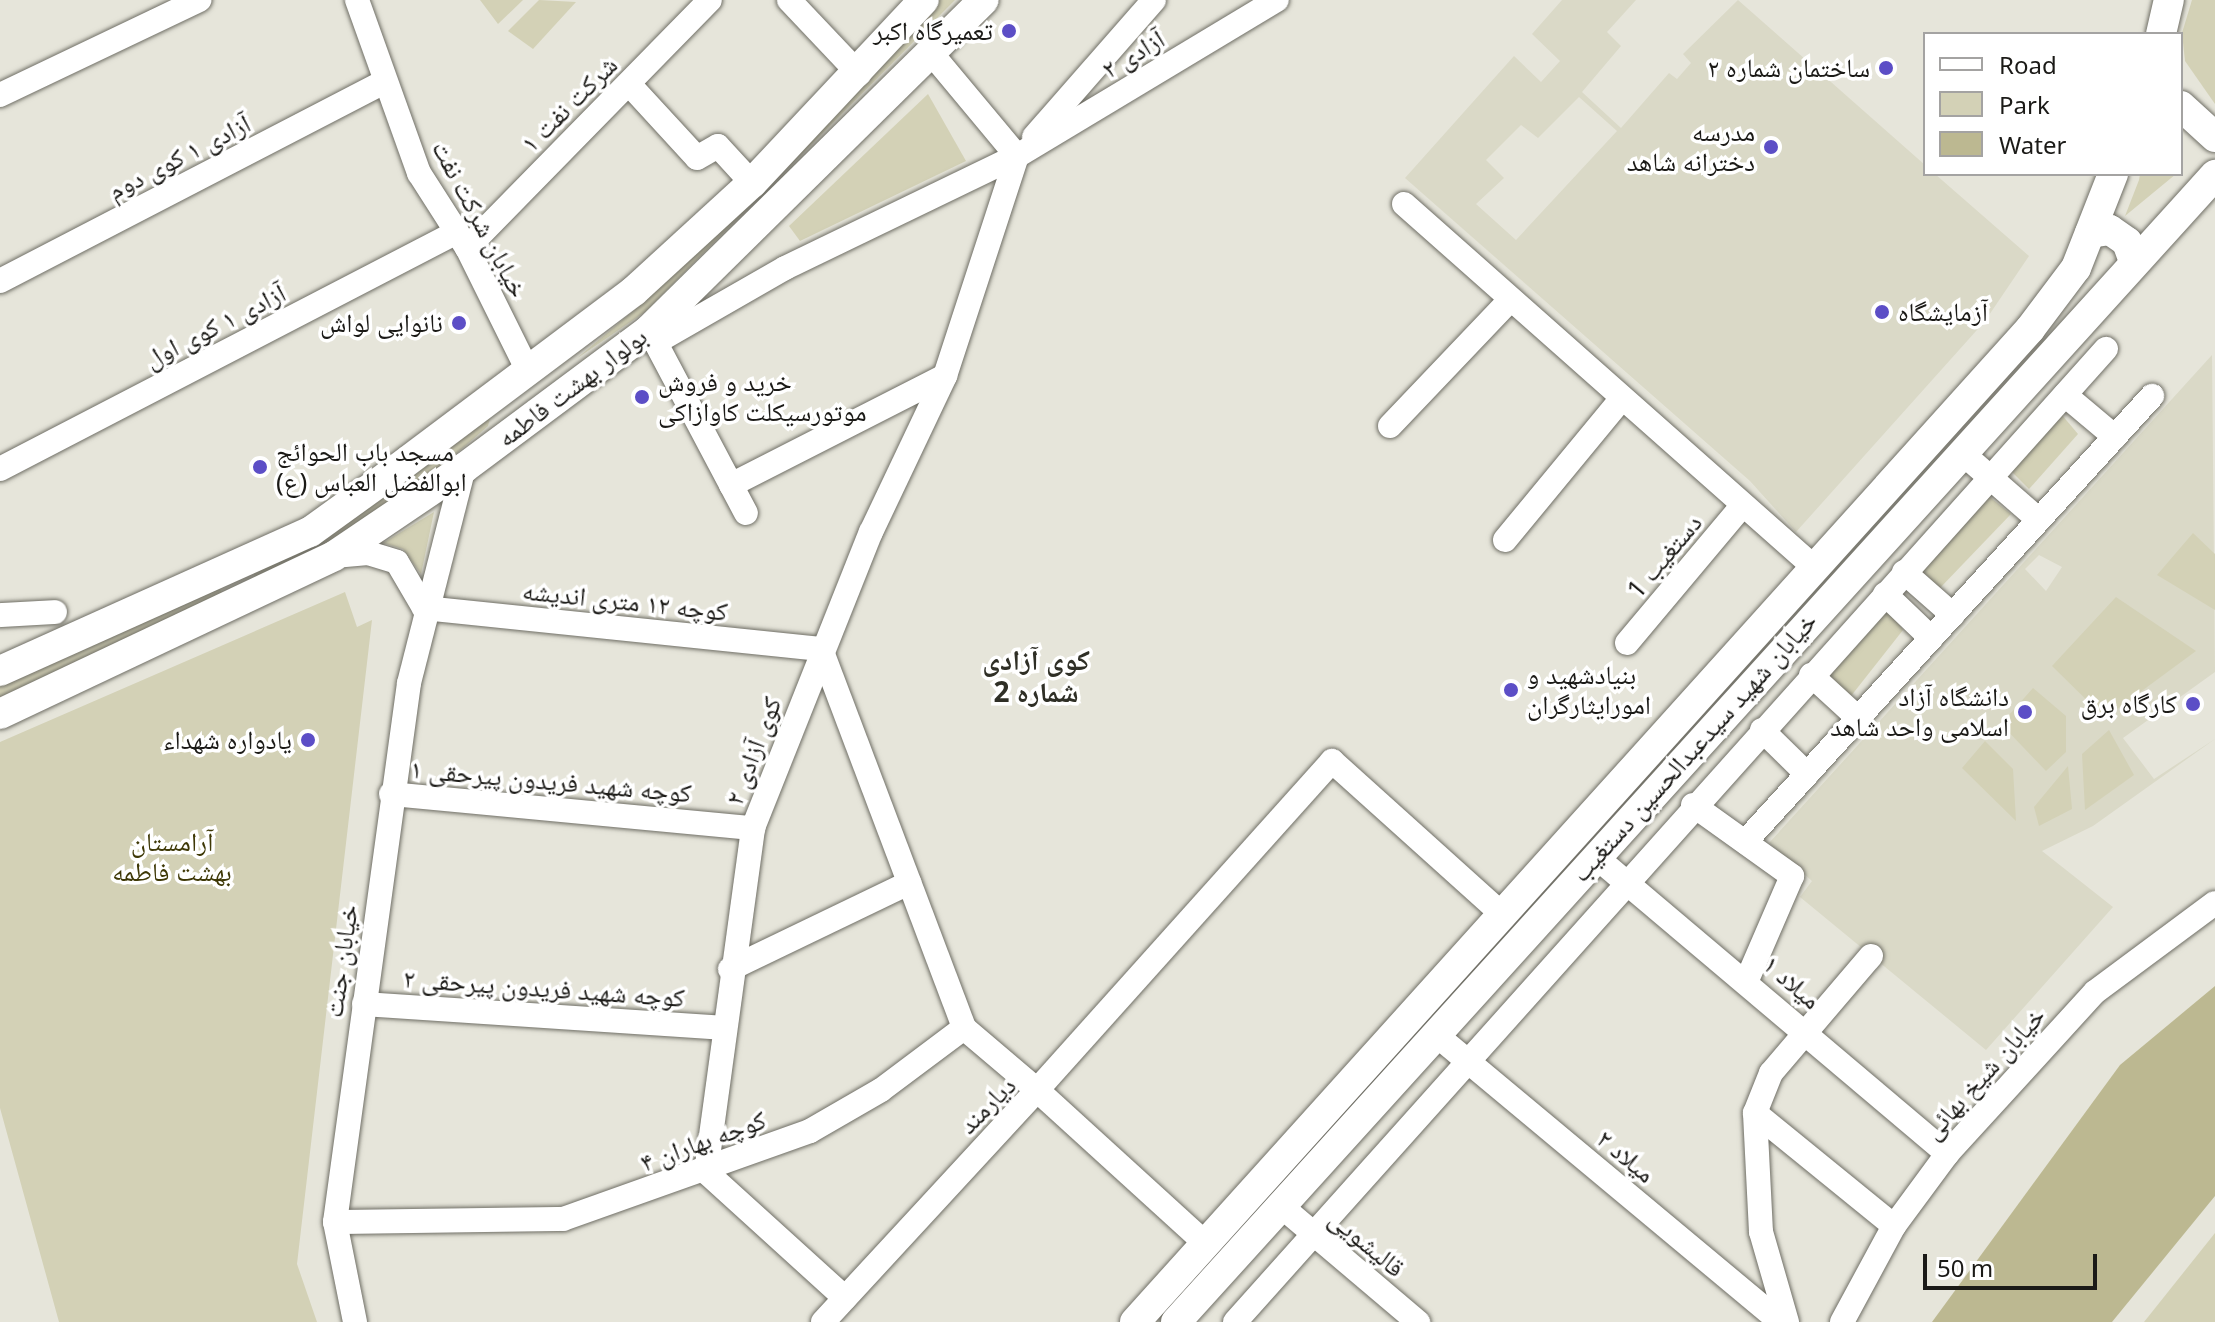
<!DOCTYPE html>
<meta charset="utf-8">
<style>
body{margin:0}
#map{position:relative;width:2215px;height:1322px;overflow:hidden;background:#e6e5da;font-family:"Noto Sans","Noto Naskh Arabic",sans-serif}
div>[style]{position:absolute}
.built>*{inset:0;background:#dad9c7}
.green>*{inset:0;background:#d3d1b6}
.water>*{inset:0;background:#bcb891}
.roads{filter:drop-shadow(0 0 2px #6f6e65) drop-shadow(0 0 2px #6f6e65)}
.minor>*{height:24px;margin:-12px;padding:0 12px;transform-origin:12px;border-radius:12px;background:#fff}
.major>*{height:30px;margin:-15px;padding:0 15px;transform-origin:15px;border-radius:15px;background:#fff}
.dots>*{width:22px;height:22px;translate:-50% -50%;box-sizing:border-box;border:4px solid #fff;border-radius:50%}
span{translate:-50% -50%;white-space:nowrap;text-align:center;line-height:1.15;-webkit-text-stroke:7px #fff;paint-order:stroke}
.poi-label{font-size:26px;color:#1b1a17}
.right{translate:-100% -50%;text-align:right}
.left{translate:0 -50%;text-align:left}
.street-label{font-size:26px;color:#1b1a17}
.park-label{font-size:26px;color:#3e3806}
.neighbourhood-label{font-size:28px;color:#2f2f26;font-weight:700}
.legend{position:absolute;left:1923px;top:32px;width:260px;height:144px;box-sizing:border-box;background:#fff;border:2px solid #a4a3a2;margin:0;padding:10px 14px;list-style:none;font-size:24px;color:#1b1a17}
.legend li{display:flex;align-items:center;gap:16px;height:40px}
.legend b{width:40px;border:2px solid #a4a3a2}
.scale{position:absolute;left:1923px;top:1254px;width:174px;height:36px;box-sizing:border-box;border:4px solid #1b1a17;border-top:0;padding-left:10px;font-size:24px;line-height:28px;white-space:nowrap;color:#1b1a17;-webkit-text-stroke:6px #fff;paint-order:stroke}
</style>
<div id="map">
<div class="built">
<i style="clip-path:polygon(evenodd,1562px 0,1636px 0,1607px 32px,1621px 46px,1582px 92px,1621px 128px,1669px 73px,1677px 79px,1691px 63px,1683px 54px,1738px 0,1925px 165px,1925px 174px,1935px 174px,2029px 256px,1985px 321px,1796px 532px,1750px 481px,1405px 178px,1514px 56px,1541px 82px,1560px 61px,1532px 34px,1562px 0,1579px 97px,1617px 131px,1516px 240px,1476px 204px,1504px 178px,1486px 160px,1521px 125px,1538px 138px,1579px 97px)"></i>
<i style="clip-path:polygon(evenodd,2212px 355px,2215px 672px,2123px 738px,2154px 779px,2215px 739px,2093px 826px,2042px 851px,2113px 907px,1986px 1050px,1800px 897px,1812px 881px,1769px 843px,2212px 355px,2039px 555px,2062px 567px,2046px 591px,2025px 569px,2039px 555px)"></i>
</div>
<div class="green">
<i style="clip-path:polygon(480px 0,523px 0,498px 24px)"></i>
<i style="clip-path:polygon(539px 0,576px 2px,533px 49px,508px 31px)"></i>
<i style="clip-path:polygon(940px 0,955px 0,645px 312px,576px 359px,638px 307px)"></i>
<i style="clip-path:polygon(2192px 0,2215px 0,2215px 104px,2185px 61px,2182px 33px)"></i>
<i style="clip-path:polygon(928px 94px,966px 161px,800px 241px,789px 226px)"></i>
<i style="clip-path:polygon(2140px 174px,2176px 174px,2125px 216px,2139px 180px)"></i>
<i style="clip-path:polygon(2056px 408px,2078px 434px,2029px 489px,2004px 464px)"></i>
<i style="clip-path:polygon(491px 414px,488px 426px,425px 481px,350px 533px,255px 577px,252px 569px)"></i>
<i style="clip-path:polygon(1981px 490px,2011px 514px,1940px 588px,1913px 567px)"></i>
<i style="clip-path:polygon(434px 512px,421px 574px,403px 549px,383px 543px)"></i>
<i style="clip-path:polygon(2193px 533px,2215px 554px,2215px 610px,2157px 575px)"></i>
<i style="clip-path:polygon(219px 587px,223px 594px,211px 601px,0 698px,0 683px)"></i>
<i style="clip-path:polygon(345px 592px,357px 627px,372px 620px,297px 1264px,317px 1322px,59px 1322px,0 1108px,0 742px)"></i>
<i style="clip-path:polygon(2116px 597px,2196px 651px,2105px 718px,2052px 666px)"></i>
<i style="clip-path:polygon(1884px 599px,1903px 630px,1851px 696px,1820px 669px)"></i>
<i style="clip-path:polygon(2033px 688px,2066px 716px,2066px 752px,2046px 771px,2001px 724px)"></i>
<i style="clip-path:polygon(2109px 730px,2134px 775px,2085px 810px,2082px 754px)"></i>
<i style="clip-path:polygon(1985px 741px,2013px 769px,2016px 821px,1962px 768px)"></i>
<i style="clip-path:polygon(2068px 766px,2072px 809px,2039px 826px,2034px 807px)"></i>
<i style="clip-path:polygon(2215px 1233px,2215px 1322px,2144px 1322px)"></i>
</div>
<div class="water">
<i style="clip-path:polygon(2215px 986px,2215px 1196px,2112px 1322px,1932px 1322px,2120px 1065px)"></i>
</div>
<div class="roads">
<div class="minor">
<i style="left:357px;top:0;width:184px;rotate:70.3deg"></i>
<i style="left:419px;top:173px;width:89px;rotate:57.4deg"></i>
<i style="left:467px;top:248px;width:137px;rotate:63.6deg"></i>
<i style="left:789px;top:0;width:102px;rotate:46.6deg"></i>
<i style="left:629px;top:84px;width:100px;rotate:47.4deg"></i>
<i style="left:697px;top:158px;width:24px;rotate:-30deg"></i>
<i style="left:718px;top:146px;width:50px;rotate:47.4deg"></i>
<i style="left:0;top:95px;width:221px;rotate:-25.5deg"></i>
<i style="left:1034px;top:137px;width:182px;rotate:-48.8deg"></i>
<i style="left:1404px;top:204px;width:549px;rotate:41.53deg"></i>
<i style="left:467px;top:248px;width:347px;rotate:-45.6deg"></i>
<i style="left:0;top:281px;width:433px;rotate:-27.4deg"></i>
<i style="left:649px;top:330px;width:207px;rotate:62.1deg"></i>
<i style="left:656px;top:342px;width:149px;rotate:-29.8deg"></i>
<i style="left:785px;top:268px;width:258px;rotate:-25.8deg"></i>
<i style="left:1017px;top:156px;width:303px;rotate:-31deg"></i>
<i style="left:2065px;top:395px;width:65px;rotate:40deg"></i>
<i style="left:1390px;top:426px;width:175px;rotate:-46.4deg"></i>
<i style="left:1961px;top:452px;width:103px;rotate:41.1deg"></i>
<i style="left:0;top:469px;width:515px;rotate:-27.41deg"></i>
<i style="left:731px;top:485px;width:240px;rotate:-27deg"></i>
<i style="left:1505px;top:540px;width:184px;rotate:-50.5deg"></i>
<i style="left:334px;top:556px;width:34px;rotate:-5deg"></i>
<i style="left:368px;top:553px;width:30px;rotate:17deg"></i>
<i style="left:397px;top:562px;width:53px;rotate:59.6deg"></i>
<i style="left:1904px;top:572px;width:65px;rotate:41.3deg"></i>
<i style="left:1885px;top:594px;width:64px;rotate:43.7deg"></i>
<i style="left:424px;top:608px;width:399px;rotate:5.9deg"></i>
<i style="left:821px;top:649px;width:405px;rotate:69.3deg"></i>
<i style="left:0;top:615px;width:55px;rotate:-3.1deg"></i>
<i style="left:1627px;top:643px;width:180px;rotate:-50deg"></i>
<i style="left:1811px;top:675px;width:64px;rotate:42.5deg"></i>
<i style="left:1762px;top:730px;width:63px;rotate:44.4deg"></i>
<i style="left:391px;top:794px;width:364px;rotate:5.4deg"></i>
<i style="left:1693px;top:805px;width:122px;rotate:35.6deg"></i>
<i style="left:1792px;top:876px;width:113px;rotate:113.4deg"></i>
<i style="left:1745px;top:842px;width:604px;rotate:-47.62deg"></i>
<i style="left:1596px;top:857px;width:460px;rotate:40.2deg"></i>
<i style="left:730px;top:969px;width:199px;rotate:-25.7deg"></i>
<i style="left:364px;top:1004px;width:358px;rotate:3.8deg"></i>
<i style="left:1435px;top:1034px;width:450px;rotate:39.8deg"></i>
<i style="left:1755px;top:1113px;width:179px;rotate:39.1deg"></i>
<i style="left:1281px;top:1206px;width:180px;rotate:40.3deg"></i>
<i style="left:335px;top:1222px;width:228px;rotate:-0.8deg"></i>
<i style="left:563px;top:1219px;width:262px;rotate:-19.6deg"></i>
<i style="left:810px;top:1131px;width:82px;rotate:-30deg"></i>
<i style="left:881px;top:1090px;width:104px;rotate:-36.8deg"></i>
<i style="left:964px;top:1028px;width:96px;rotate:40.3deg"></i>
<i style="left:1037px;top:1090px;width:442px;rotate:-48.1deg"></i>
<i style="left:1332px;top:761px;width:230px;rotate:42deg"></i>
<i style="left:845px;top:1298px;width:188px;rotate:-137.8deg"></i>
<i style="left:706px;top:1172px;width:347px;rotate:-82.2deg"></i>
<i style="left:753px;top:828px;width:319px;rotate:-68.3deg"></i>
<i style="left:871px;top:532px;width:173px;rotate:-64.6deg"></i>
<i style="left:945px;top:376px;width:231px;rotate:-71.9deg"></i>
<i style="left:1017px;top:156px;width:133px;rotate:-129.8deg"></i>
<i style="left:355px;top:1322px;width:102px;rotate:-101.3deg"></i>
<i style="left:335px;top:1222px;width:544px;rotate:-82.18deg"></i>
<i style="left:409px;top:683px;width:222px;rotate:-75.7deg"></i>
<i style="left:823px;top:1322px;width:316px;rotate:-47.3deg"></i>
<i style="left:1037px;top:1090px;width:227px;rotate:42.3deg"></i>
<i style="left:1235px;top:1322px;width:1306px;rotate:-48.17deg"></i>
<i style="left:1787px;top:1322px;width:94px;rotate:-106.1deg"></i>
<i style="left:1761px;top:1232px;width:119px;rotate:-92.9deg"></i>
<i style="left:1755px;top:1113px;width:43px;rotate:-68.2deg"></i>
<i style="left:1771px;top:1073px;width:154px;rotate:-49.5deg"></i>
<i style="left:1842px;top:1322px;width:109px;rotate:-61.6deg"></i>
<i style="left:1894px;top:1226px;width:89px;rotate:-53.6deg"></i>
<i style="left:1947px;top:1154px;width:219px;rotate:-47.6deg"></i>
<i style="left:2095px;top:992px;width:149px;rotate:-36.6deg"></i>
</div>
<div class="major">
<i style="left:2161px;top:34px;width:35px;rotate:-77deg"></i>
<i style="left:2181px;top:106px;width:46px;rotate:42.4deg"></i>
<i style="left:2090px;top:233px;width:20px;rotate:-9deg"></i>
<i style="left:2110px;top:230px;width:21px;rotate:35deg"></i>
<i style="left:2127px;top:242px;width:20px;rotate:70deg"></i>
<i style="left:0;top:671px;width:340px;rotate:-24.2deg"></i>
<i style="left:310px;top:532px;width:97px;rotate:-35.8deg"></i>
<i style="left:389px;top:475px;width:306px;rotate:-36.9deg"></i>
<i style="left:634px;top:291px;width:160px;rotate:-42.5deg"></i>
<i style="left:752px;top:183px;width:251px;rotate:-46.8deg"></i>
<i style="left:0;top:714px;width:369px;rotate:-25.3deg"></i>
<i style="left:334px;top:556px;width:157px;rotate:-34.1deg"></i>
<i style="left:464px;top:468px;width:231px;rotate:-36.7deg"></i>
<i style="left:649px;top:330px;width:470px;rotate:-44.6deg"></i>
<i style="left:1135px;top:1322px;width:1337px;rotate:-47.97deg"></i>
<i style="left:2030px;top:329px;width:76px;rotate:-53deg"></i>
<i style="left:2076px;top:268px;width:101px;rotate:-68.5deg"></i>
<i style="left:1176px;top:1322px;width:1548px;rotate:-47.83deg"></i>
</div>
</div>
<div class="dots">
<i style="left:1009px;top:31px;background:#5c4ec6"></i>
<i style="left:1886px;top:68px;background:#5c4ec6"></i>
<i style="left:1771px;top:147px;background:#5c4ec6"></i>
<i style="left:1882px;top:312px;background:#5c4ec6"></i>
<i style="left:459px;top:323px;background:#5c4ec6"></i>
<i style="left:642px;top:397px;background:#5c4ec6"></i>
<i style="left:260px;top:467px;background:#5c4ec6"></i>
<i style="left:1511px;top:690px;background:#5c4ec6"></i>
<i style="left:2193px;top:704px;background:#5c4ec6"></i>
<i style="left:2025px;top:712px;background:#5c4ec6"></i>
<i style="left:308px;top:740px;background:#5c4ec6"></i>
</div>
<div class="poi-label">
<span class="right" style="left:993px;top:31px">تعمیرگاه اکبر</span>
<span class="right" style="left:1870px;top:68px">ساختمان شماره ۲</span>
<span class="right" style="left:1755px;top:147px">مدرسه<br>دخترانه شاهد</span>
<span class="left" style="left:1898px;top:312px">آزمایشگاه</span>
<span class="right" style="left:443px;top:323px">نانوایی لواش</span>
<span class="left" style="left:658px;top:397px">خرید و فروش<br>موتورسیکلت کاوازاکی</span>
<span class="left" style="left:276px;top:467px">مسجد باب الحوائج<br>ابوالفضل العباس (ع)</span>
<span class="left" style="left:1527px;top:690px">بنیادشهید و<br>امورایثارگران</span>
<span class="right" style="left:2009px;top:712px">دانشگاه آزاد<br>اسلامی واحد شاهد</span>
<span class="right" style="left:2177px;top:704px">کارگاه برق</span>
<span class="right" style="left:292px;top:740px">یادواره شهداء</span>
</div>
<div class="street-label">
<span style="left:1133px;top:54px;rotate:-31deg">آزادی ۲</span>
<span style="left:569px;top:104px;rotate:-45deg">شرکت نفت ۱</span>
<span style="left:179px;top:157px;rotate:-27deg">آزادی ۱ کوی دوم</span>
<span style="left:480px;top:219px;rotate:62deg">خیابان شرکت نفت</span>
<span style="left:215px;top:326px;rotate:-27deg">آزادی ۱ کوی اول</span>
<span style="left:572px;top:387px;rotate:-37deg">بولوار بهشت فاطمه</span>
<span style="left:1664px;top:556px;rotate:-50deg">دستغیب 1</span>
<span style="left:625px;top:601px;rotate:6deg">کوچه ۱۲ متری اندیشه</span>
<span style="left:1694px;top:747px;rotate:-48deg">خیابان شهید سیدعبدالحسین دستغیب</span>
<span style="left:753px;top:751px;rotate:-69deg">کوی آزادی ۲</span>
<span style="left:551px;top:781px;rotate:5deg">کوچه شهید فریدون پیرحقی ۱</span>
<span style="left:341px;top:961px;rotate:-82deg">خیابان جنت</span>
<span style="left:1792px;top:982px;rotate:41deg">میلاد ۱</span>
<span style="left:544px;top:988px;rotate:4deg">کوچه شهید فریدون پیرحقی ۲</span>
<span style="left:1984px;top:1073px;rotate:-48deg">خیابان شیخ بهائی</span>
<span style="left:987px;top:1105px;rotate:-45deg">دیارمند</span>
<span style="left:703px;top:1141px;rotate:-20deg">کوچه بهاران ۴</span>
<span style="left:1626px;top:1156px;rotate:40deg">میلاد ۲</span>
<span style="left:1367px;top:1243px;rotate:40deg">قالیشویی</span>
</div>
<div class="park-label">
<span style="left:172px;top:857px">آرامستان<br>بهشت فاطمه</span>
</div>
<div class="neighbourhood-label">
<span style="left:1036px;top:675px">کوی آزادی<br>شماره 2</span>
</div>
<ul class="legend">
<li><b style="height:10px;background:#fff"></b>Road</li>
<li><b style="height:22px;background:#d3d1b6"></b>Park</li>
<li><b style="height:22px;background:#bcb891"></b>Water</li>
</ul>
<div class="scale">50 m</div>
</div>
